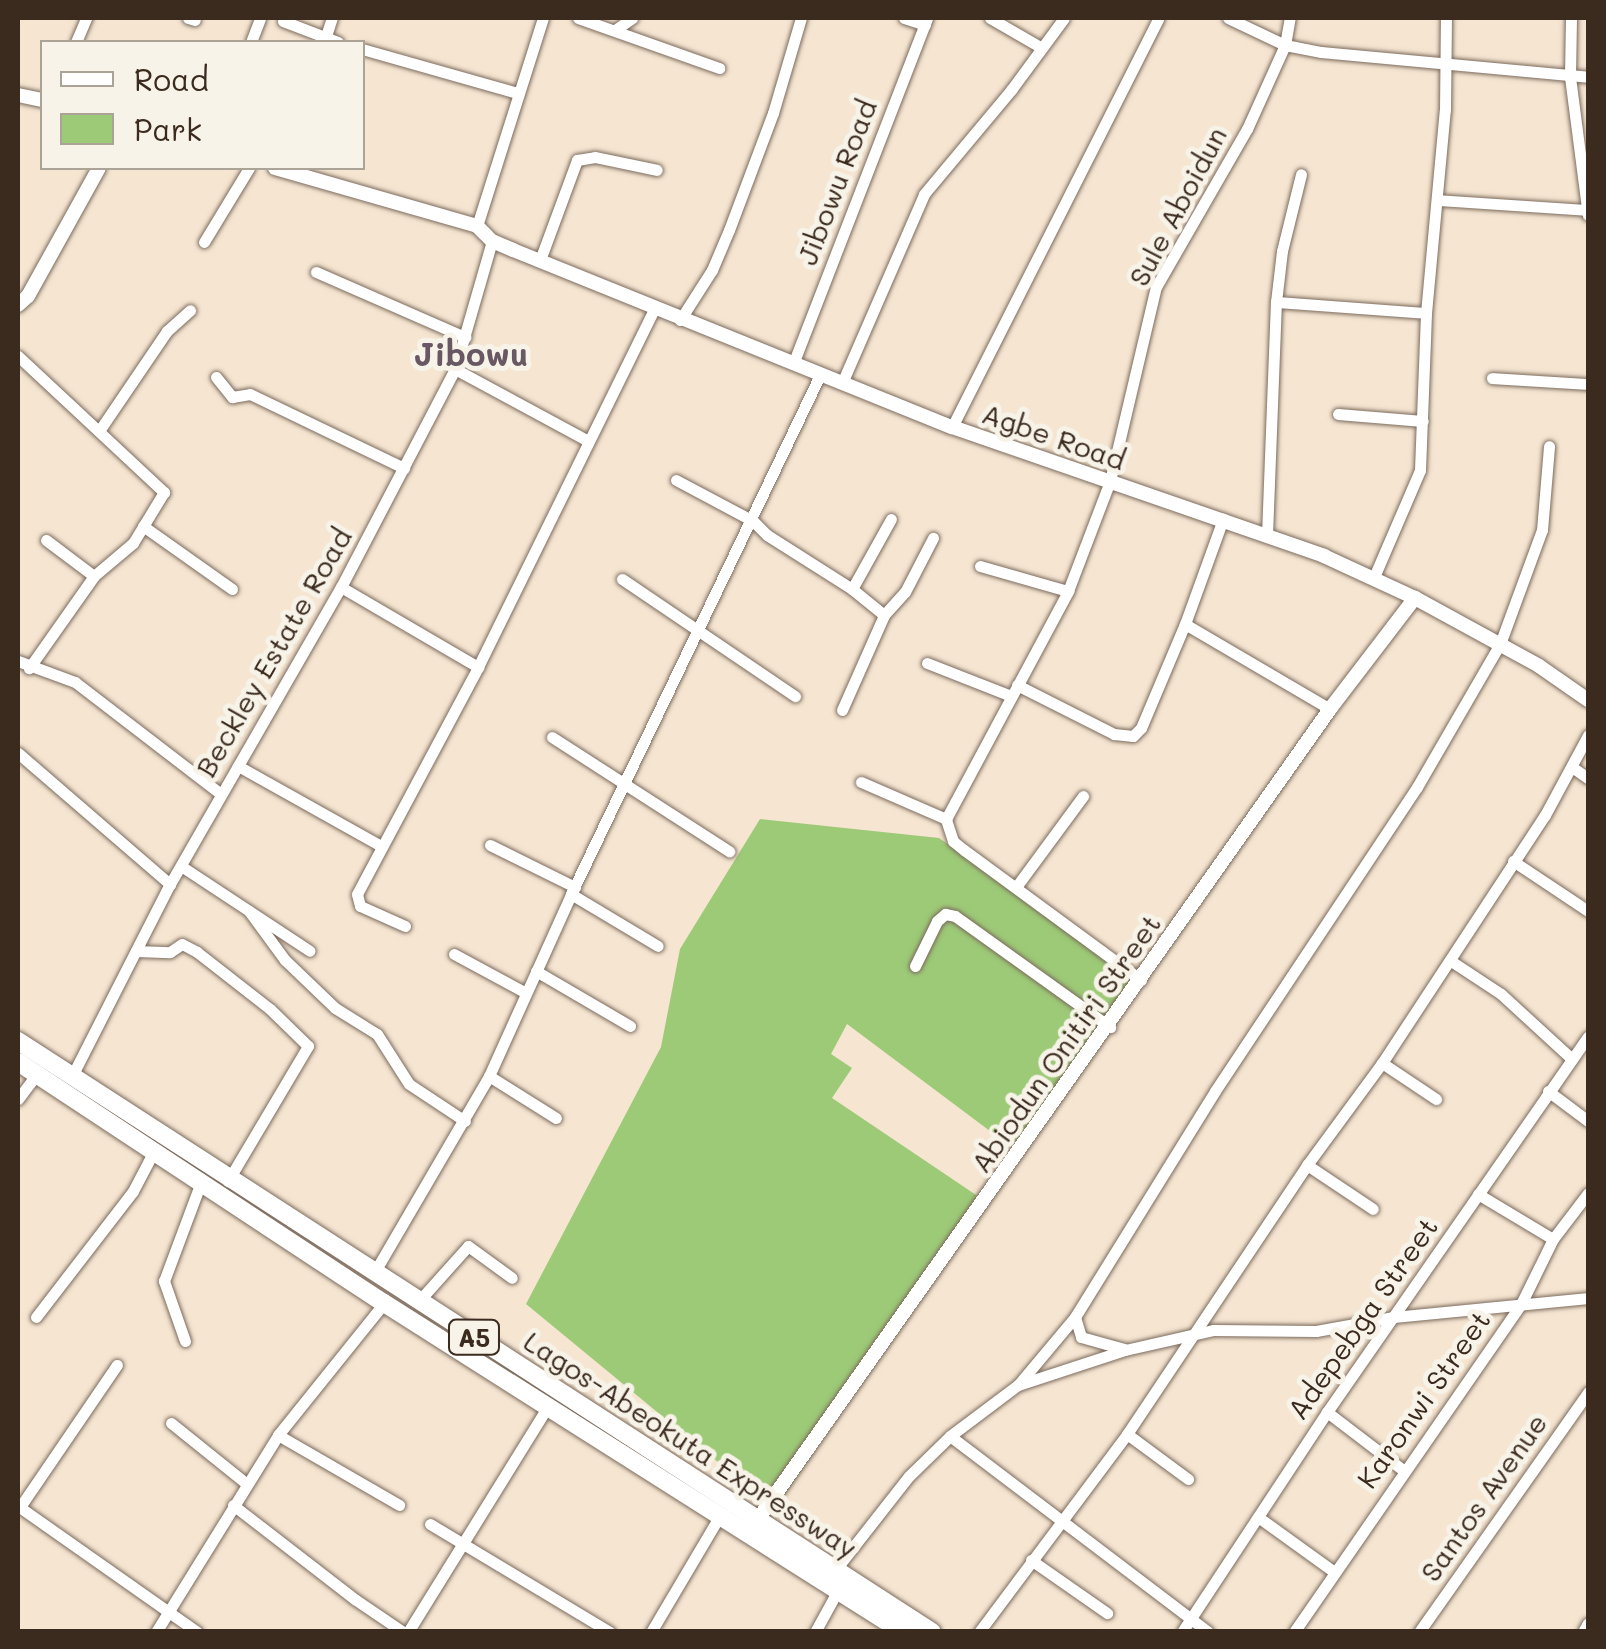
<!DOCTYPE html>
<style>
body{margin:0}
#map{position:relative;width:1606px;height:1649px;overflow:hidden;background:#f5e5d1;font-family:Mali,sans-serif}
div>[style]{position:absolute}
.green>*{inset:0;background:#9dca77}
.roads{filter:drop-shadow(0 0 2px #7c6b5d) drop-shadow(0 0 2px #7c6b5d)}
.minor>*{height:11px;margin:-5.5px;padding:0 5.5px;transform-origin:5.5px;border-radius:5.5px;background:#fff}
.tertiary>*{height:14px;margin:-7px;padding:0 7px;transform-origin:7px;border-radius:7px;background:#fff}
.trunk>*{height:18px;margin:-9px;padding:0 9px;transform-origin:9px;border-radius:9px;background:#fff}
span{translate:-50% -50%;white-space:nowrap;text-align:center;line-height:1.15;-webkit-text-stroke:10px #f7f3e8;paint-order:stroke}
.shield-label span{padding:2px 8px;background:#f7f3e8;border:2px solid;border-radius:8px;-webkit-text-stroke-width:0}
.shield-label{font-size:25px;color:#3b2a1e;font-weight:700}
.street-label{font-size:28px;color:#3b2a1e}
.quarter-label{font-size:32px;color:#685863;font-weight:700}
.frame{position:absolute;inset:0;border:20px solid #3b2a1e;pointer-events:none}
.legend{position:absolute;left:40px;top:40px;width:325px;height:130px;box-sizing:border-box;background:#f7f3e8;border:2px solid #aca397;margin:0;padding:12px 18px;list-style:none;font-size:30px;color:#3b2a1e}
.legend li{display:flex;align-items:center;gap:20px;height:50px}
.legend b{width:50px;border:2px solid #aca397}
</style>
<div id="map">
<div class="green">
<i style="clip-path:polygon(760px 819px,939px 838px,1138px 977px,1018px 1152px,847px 1024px,831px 1054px,852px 1068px,832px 1098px,985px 1201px,775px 1509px,526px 1304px,661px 1047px,680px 949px)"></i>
</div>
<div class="roads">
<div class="minor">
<i style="left:188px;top:18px;width:7px;rotate:16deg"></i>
<i style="left:578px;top:18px;width:150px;rotate:19.5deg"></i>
<i style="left:904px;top:18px;width:22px;rotate:18deg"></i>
<i style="left:990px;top:18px;width:58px;rotate:30.1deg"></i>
<i style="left:1228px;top:18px;width:63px;rotate:25.3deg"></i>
<i style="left:1285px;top:45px;width:37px;rotate:11deg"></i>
<i style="left:1321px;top:52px;width:268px;rotate:5.3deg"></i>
<i style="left:1571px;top:18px;width:59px;rotate:91deg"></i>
<i style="left:1570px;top:77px;width:139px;rotate:82.6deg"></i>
<i style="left:283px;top:21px;width:59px;rotate:20.9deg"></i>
<i style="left:615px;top:30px;width:21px;rotate:-35deg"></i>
<i style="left:325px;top:39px;width:22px;rotate:-72deg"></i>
<i style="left:76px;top:42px;width:26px;rotate:-67deg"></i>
<i style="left:251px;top:42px;width:26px;rotate:-69deg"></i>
<i style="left:362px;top:49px;width:162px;rotate:15.8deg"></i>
<i style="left:1437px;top:200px;width:151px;rotate:3.8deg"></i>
<i style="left:477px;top:226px;width:218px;rotate:-72.4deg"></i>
<i style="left:204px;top:242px;width:87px;rotate:-58.7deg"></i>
<i style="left:540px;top:260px;width:107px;rotate:-69.7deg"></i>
<i style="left:577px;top:160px;width:18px;rotate:-9deg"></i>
<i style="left:595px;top:157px;width:63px;rotate:11.8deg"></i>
<i style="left:316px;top:272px;width:163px;rotate:23.6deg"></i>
<i style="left:1276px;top:302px;width:150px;rotate:4.2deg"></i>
<i style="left:680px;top:320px;width:59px;rotate:-57.4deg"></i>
<i style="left:712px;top:270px;width:43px;rotate:-67deg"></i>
<i style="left:729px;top:230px;width:125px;rotate:-69.4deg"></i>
<i style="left:773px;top:113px;width:99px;rotate:-73.6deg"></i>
<i style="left:18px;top:356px;width:200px;rotate:43deg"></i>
<i style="left:164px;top:492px;width:60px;rotate:121.3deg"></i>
<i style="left:133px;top:543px;width:51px;rotate:139.8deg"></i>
<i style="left:94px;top:576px;width:113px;rotate:125.2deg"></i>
<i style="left:793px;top:364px;width:371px;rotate:-68.8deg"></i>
<i style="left:455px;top:369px;width:151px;rotate:28.4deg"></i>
<i style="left:216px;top:377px;width:26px;rotate:51deg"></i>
<i style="left:232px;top:397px;width:18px;rotate:-9deg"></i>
<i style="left:250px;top:394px;width:171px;rotate:25.7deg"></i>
<i style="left:1492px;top:378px;width:96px;rotate:3.6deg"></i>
<i style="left:842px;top:383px;width:206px;rotate:-66.5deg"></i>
<i style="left:924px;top:194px;width:136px;rotate:-50.1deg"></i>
<i style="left:1011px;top:90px;width:89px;rotate:-53.6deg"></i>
<i style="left:1338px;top:414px;width:85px;rotate:4.7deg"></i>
<i style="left:952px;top:427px;width:458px;rotate:-63.2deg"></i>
<i style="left:99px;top:431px;width:121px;rotate:-55.8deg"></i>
<i style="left:167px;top:331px;width:31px;rotate:-42deg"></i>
<i style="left:676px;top:480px;width:87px;rotate:28deg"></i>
<i style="left:753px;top:521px;width:20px;rotate:45deg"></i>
<i style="left:767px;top:535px;width:101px;rotate:32.4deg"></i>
<i style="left:852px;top:589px;width:80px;rotate:-60.9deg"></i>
<i style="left:143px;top:526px;width:109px;rotate:35.3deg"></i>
<i style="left:1267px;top:535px;width:233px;rotate:-87.8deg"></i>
<i style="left:1276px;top:302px;width:51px;rotate:-83.3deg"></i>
<i style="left:1282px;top:251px;width:79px;rotate:-76.1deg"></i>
<i style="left:46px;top:540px;width:60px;rotate:36.9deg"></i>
<i style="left:980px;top:566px;width:91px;rotate:15.9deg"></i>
<i style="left:1374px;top:577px;width:116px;rotate:-66.7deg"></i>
<i style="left:1420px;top:470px;width:157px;rotate:-87.8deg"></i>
<i style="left:1426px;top:313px;width:204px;rotate:-84.7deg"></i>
<i style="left:1445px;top:110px;width:92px;rotate:-89.4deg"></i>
<i style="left:622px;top:579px;width:209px;rotate:34.1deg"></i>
<i style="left:341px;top:587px;width:159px;rotate:30.3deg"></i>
<i style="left:884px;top:615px;width:31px;rotate:-48deg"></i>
<i style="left:905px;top:592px;width:61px;rotate:-62.6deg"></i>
<i style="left:1185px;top:624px;width:168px;rotate:30.4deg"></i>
<i style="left:18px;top:661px;width:61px;rotate:20.2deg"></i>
<i style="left:75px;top:682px;width:184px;rotate:37.5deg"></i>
<i style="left:927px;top:663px;width:90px;rotate:21.4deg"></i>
<i style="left:1017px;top:685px;width:109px;rotate:26.8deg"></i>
<i style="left:1114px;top:734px;width:19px;rotate:6deg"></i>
<i style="left:1133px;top:736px;width:11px;rotate:-45deg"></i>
<i style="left:1141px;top:728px;width:113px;rotate:-67.1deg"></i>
<i style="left:1185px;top:624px;width:112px;rotate:-70.1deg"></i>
<i style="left:842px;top:710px;width:104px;rotate:-66.1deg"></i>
<i style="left:884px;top:615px;width:41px;rotate:-140.9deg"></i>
<i style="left:552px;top:737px;width:211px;rotate:32.8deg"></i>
<i style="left:18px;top:753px;width:201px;rotate:40.8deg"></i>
<i style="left:238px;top:766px;width:164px;rotate:29.2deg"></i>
<i style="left:1572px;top:767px;width:19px;rotate:35deg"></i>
<i style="left:861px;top:782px;width:93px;rotate:23.5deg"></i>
<i style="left:490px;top:845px;width:95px;rotate:26.3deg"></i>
<i style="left:1513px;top:861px;width:90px;rotate:33.7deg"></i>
<i style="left:181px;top:866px;width:154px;rotate:33.4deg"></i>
<i style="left:1016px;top:887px;width:113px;rotate:-53.6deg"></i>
<i style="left:571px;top:894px;width:101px;rotate:30.9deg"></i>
<i style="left:249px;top:911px;width:61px;rotate:53.7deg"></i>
<i style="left:285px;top:960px;width:69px;rotate:43.8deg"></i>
<i style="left:335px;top:1008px;width:49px;rotate:31.8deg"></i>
<i style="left:377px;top:1034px;width:59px;rotate:57.4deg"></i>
<i style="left:409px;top:1084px;width:67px;rotate:33.5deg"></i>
<i style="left:405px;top:926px;width:49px;rotate:-156deg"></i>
<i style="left:360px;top:906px;width:12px;rotate:-104deg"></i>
<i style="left:357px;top:894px;width:257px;rotate:-61.9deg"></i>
<i style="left:478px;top:667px;width:399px;rotate:-63.8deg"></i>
<i style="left:136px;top:951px;width:34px;rotate:2deg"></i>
<i style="left:170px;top:952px;width:14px;rotate:-34deg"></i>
<i style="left:182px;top:944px;width:17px;rotate:28deg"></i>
<i style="left:197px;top:952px;width:93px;rotate:38deg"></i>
<i style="left:270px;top:1009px;width:53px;rotate:44.2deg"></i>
<i style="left:308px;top:1046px;width:157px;rotate:120.7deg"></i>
<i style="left:454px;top:954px;width:82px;rotate:28.4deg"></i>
<i style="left:1451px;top:961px;width:60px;rotate:33.4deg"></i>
<i style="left:1501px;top:994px;width:96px;rotate:42.5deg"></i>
<i style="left:915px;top:966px;width:50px;rotate:-63.9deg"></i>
<i style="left:937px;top:921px;width:11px;rotate:-41deg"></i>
<i style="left:945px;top:914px;width:10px;rotate:11deg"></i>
<i style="left:955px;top:916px;width:191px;rotate:35.6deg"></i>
<i style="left:536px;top:971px;width:109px;rotate:30.3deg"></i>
<i style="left:1141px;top:980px;width:220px;rotate:-143.7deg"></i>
<i style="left:964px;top:850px;width:14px;rotate:-141deg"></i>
<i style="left:953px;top:841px;width:23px;rotate:-108deg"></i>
<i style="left:946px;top:819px;width:259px;rotate:-61.8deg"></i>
<i style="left:1068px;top:591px;width:118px;rotate:-69.1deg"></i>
<i style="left:1110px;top:481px;width:199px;rotate:-76.7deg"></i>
<i style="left:1156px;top:287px;width:182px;rotate:-60.1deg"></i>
<i style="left:1247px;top:129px;width:92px;rotate:-65.7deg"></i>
<i style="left:1285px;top:45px;width:27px;rotate:-80deg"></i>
<i style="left:1382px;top:1063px;width:65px;rotate:33.7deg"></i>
<i style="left:72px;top:1076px;width:216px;rotate:-63deg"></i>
<i style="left:170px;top:884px;width:343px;rotate:-60.1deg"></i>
<i style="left:341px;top:587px;width:246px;rotate:-62.4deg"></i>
<i style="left:455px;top:369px;width:133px;rotate:-73.9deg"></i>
<i style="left:489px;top:1076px;width:79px;rotate:32.1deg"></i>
<i style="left:1548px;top:1091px;width:50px;rotate:36.9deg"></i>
<i style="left:18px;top:1099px;width:31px;rotate:-53deg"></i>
<i style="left:1307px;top:1165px;width:79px;rotate:33.7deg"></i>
<i style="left:1478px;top:1194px;width:87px;rotate:31deg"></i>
<i style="left:374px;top:1273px;width:228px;rotate:-59.7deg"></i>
<i style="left:489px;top:1076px;width:200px;rotate:-65.7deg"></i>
<i style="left:571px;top:894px;width:576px;rotate:-64.37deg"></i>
<i style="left:418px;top:1302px;width:75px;rotate:-48.2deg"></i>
<i style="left:468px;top:1246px;width:54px;rotate:36deg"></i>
<i style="left:36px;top:1317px;width:159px;rotate:-52.4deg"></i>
<i style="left:133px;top:1191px;width:45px;rotate:-62.3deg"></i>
<i style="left:1075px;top:1317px;width:21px;rotate:73deg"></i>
<i style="left:1081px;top:1337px;width:45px;rotate:15.6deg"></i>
<i style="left:185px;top:1341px;width:64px;rotate:-109.3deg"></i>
<i style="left:164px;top:1281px;width:106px;rotate:-69.5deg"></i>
<i style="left:1018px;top:1385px;width:113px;rotate:-18.1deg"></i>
<i style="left:1125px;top:1350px;width:90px;rotate:-12.8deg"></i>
<i style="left:1213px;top:1330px;width:103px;rotate:0.6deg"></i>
<i style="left:1316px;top:1331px;width:79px;rotate:-10.2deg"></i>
<i style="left:1394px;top:1317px;width:195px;rotate:-5.6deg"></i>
<i style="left:1327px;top:1412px;width:96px;rotate:37.3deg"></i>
<i style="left:171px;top:1423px;width:97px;rotate:38.8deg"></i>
<i style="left:1127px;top:1434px;width:76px;rotate:36.4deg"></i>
<i style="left:278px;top:1435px;width:140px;rotate:30deg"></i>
<i style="left:950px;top:1436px;width:324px;rotate:37.2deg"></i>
<i style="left:233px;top:1505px;width:155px;rotate:37.7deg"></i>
<i style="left:356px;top:1600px;width:57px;rotate:34.2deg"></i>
<i style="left:18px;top:1506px;width:219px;rotate:35.1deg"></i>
<i style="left:20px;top:1507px;width:172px;rotate:-55.7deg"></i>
<i style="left:1258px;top:1517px;width:92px;rotate:35.8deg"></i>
<i style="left:430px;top:1524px;width:210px;rotate:31deg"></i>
<i style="left:1031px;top:1560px;width:93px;rotate:34.9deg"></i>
<i style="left:836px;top:1569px;width:118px;rotate:-51.9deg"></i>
<i style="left:909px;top:1476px;width:57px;rotate:-44.3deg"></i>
<i style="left:950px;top:1436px;width:85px;rotate:-36.9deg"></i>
<i style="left:1018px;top:1385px;width:89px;rotate:-50deg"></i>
<i style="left:1075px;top:1317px;width:266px;rotate:-58.2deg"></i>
<i style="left:1215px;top:1091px;width:365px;rotate:-56.4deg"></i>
<i style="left:1417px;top:787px;width:165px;rotate:-59.9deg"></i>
<i style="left:1500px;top:644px;width:121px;rotate:-69.8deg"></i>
<i style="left:1542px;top:530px;width:84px;rotate:-85.2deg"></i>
<i style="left:156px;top:1632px;width:232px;rotate:-58.2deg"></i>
<i style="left:278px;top:1435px;width:169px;rotate:-51.2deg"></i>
<i style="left:408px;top:1632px;width:266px;rotate:-58.2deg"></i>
<i style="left:651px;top:1632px;width:134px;rotate:-59.4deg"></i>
<i style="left:815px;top:1632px;width:48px;rotate:-61.3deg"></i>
<i style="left:979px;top:1632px;width:247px;rotate:-53.2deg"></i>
<i style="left:1127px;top:1434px;width:324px;rotate:-56.2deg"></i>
<i style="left:1307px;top:1165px;width:127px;rotate:-53.7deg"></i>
<i style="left:1382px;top:1063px;width:297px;rotate:-56.7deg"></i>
<i style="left:1545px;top:815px;width:91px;rotate:-61.7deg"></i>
<i style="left:1182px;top:1632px;width:263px;rotate:-56.6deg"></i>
<i style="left:1327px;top:1412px;width:457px;rotate:-55.2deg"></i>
<i style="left:1294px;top:1632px;width:399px;rotate:-55.3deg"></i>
<i style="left:1521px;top:1304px;width:72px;rotate:-63.8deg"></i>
<i style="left:1553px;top:1239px;width:58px;rotate:-52.7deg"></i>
<i style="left:1419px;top:1632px;width:294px;rotate:-54.8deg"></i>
<i style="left:1583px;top:1632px;width:10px;rotate:-61deg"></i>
</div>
<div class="tertiary">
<i style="left:18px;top:95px;width:25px;rotate:12deg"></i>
<i style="left:275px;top:168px;width:210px;rotate:16deg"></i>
<i style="left:477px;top:226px;width:21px;rotate:45deg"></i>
<i style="left:492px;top:241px;width:23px;rotate:23deg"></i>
<i style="left:513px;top:250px;width:473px;rotate:22deg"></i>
<i style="left:952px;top:427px;width:394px;rotate:19.1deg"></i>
<i style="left:1324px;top:556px;width:100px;rotate:24.8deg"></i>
<i style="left:1415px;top:598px;width:141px;rotate:28.7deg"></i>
<i style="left:1539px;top:666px;width:60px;rotate:34.8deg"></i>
<i style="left:18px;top:305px;width:13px;rotate:-42deg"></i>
<i style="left:28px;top:296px;width:146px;rotate:-61deg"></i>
<i style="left:758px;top:1519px;width:992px;rotate:-54.77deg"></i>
<i style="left:1330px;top:709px;width:140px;rotate:-52.6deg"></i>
</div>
<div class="trunk">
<i style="left:18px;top:1041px;width:1088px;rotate:32.89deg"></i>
<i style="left:18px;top:1062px;width:438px;rotate:33.4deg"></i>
<i style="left:384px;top:1303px;width:614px;rotate:32.37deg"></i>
</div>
</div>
<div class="shield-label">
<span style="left:474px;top:1337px">A5</span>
</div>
<div class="street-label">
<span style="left:836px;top:182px;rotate:-69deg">Jibowu Road</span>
<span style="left:1177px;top:206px;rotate:-62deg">Sule Aboidun</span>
<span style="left:1054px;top:436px;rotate:19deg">Agbe Road</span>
<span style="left:273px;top:652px;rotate:-60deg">Beckley Estate Road</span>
<span style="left:1065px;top:1043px;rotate:-55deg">Abiodun Onitiri Street</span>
<span style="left:1362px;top:1318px;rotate:-55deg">Adepebga Street</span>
<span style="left:1423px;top:1399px;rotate:-55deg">Karonwi Street</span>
<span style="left:691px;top:1444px;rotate:33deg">Lagos-Abeokuta Expressway</span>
<span style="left:1483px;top:1497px;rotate:-55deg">Santos Avenue</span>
</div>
<div class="quarter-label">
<span style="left:471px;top:353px">Jibowu</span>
</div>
<div class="frame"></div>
<ul class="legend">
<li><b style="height:12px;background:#fff"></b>Road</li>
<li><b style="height:28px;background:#9dca77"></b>Park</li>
</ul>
</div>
